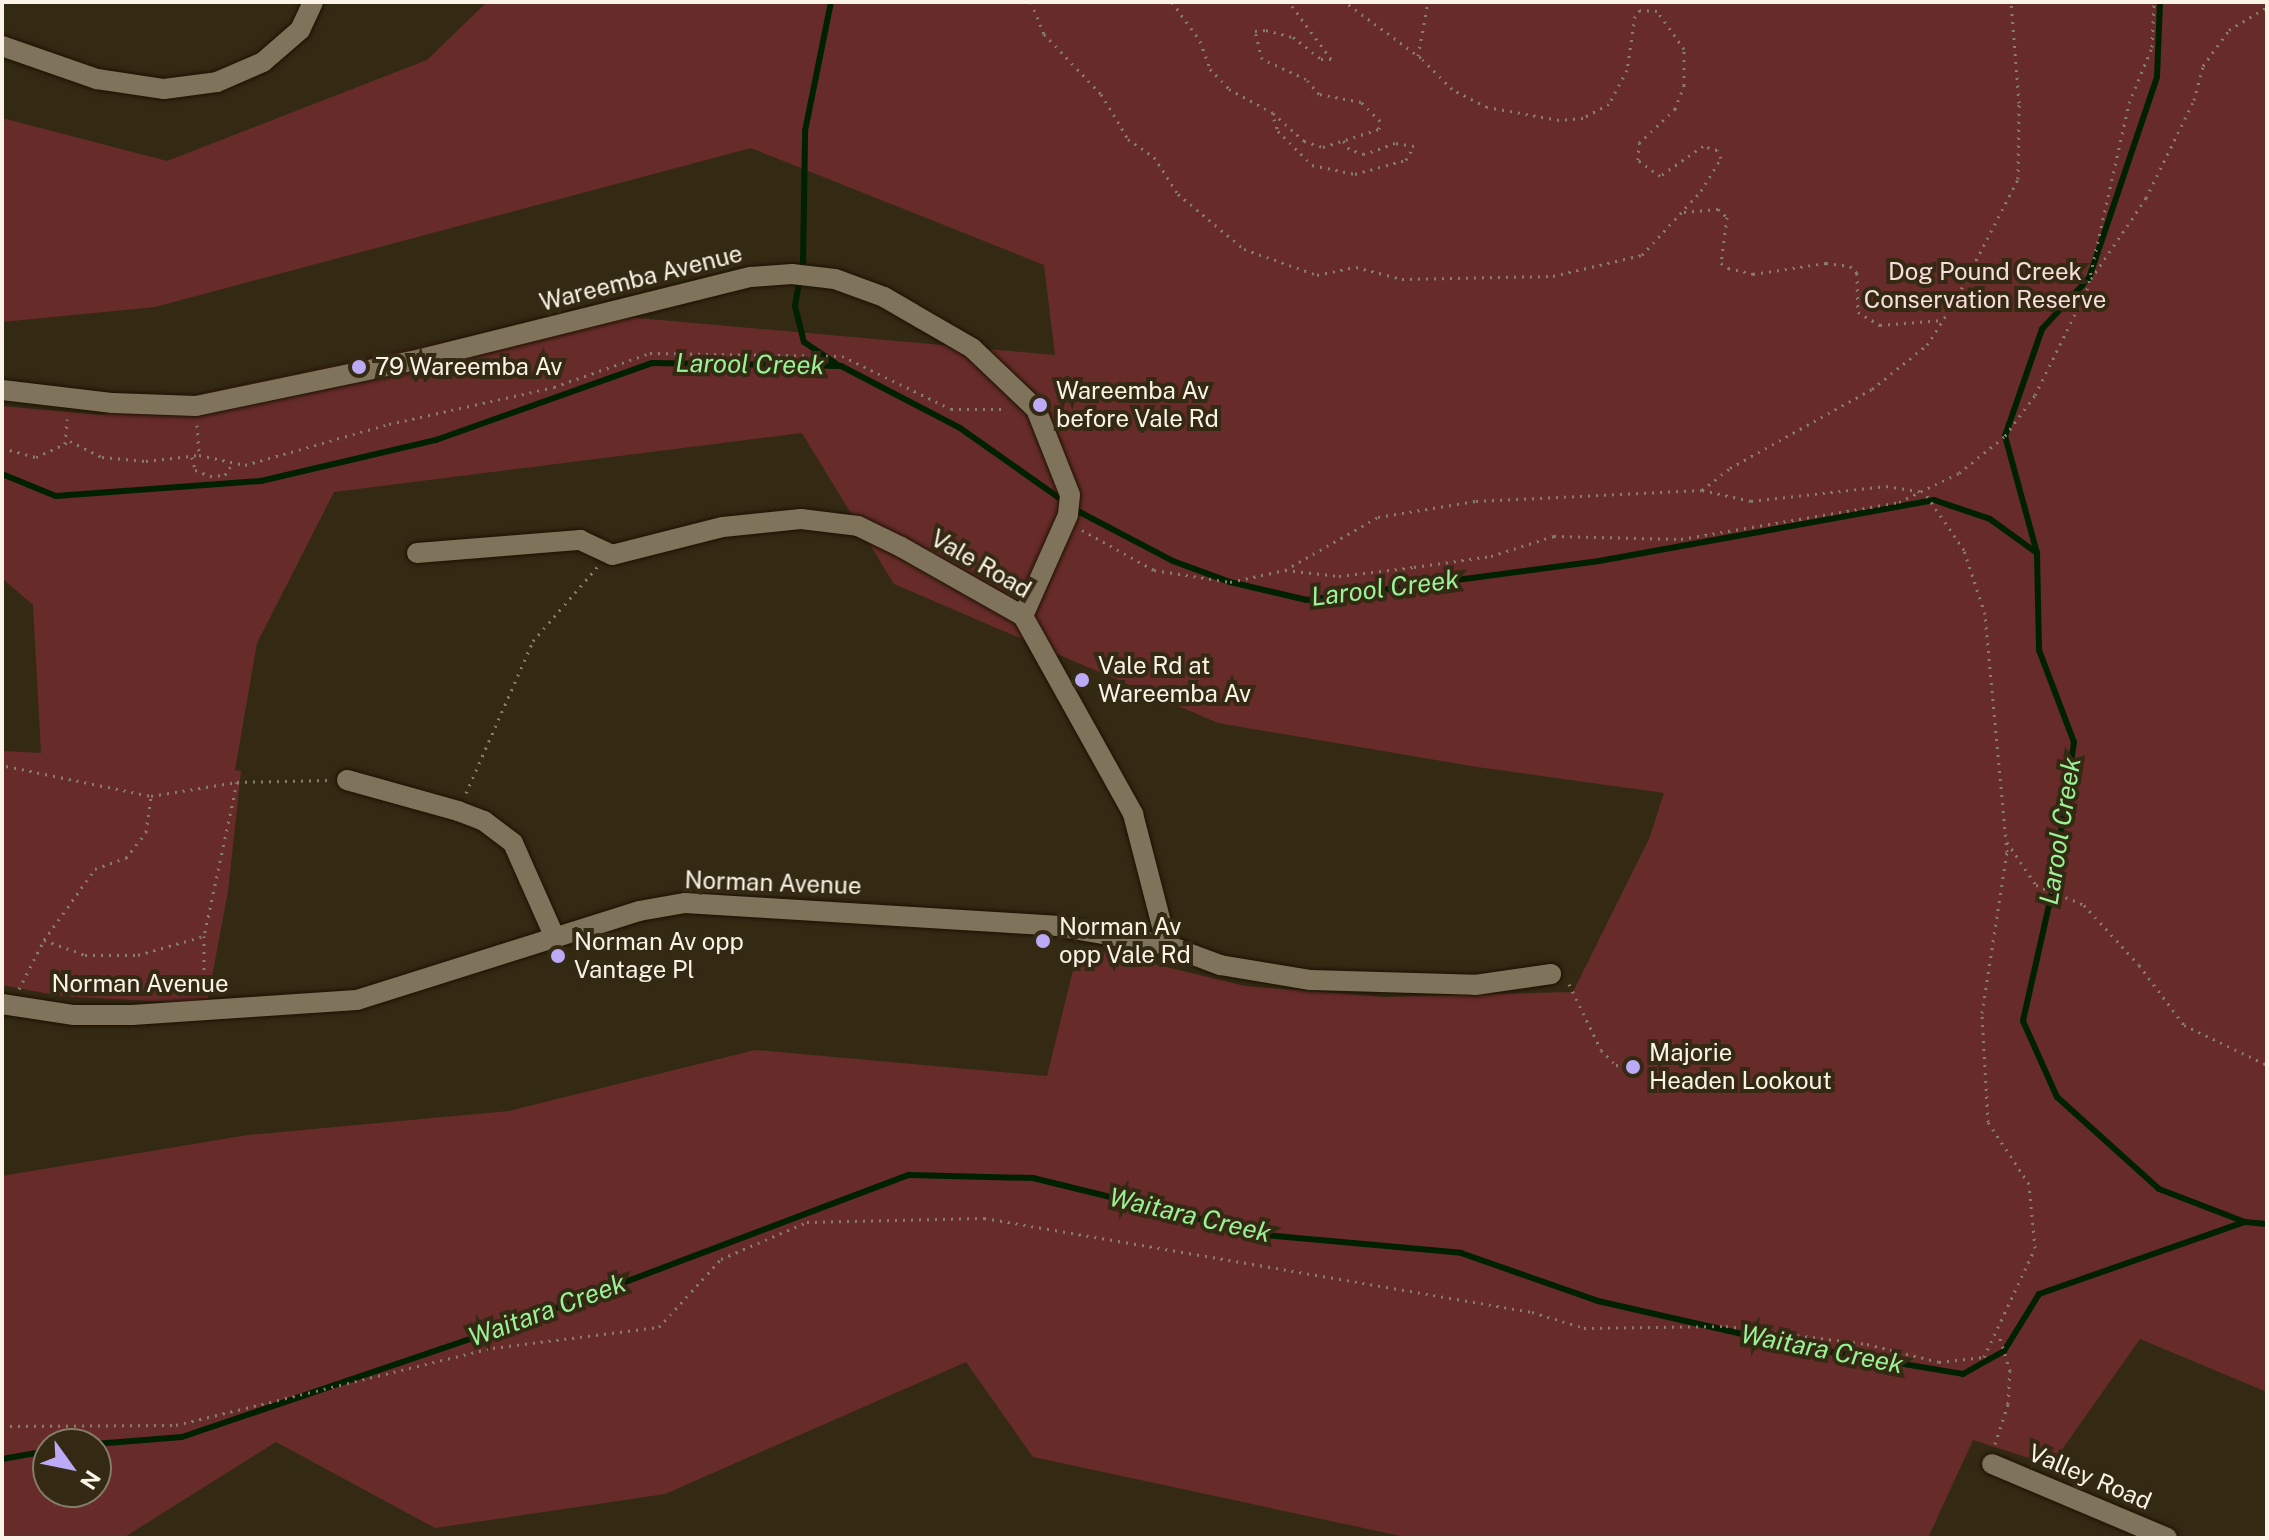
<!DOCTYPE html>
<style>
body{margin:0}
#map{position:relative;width:2269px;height:1540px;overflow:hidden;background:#342a14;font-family:"Public Sans",sans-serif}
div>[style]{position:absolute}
.green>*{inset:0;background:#672c2a}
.stream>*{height:6px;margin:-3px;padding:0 3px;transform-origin:3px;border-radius:3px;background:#002101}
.path>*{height:3px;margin-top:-1.5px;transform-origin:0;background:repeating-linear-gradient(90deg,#867d6a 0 2px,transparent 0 8px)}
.roads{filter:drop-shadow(0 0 2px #1c1200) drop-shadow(0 0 2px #1c1200)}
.minor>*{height:20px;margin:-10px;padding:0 10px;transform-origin:10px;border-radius:10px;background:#7f735b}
.dots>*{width:22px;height:22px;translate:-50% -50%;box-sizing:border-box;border:4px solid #342a14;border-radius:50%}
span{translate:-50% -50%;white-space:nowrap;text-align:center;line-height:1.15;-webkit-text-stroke:8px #342a14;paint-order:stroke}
.park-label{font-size:24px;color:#f8ddda}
.street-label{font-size:24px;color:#fbf4e6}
.poi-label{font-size:24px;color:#fbf4e6}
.left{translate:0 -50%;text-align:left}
.water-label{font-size:26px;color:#9af296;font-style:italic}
.frame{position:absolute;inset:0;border:4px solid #fbf4e6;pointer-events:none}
.north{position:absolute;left:32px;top:1428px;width:80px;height:80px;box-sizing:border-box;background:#342a14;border:2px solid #847b68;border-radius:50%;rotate:123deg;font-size:22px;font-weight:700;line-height:32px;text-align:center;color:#fbf4e6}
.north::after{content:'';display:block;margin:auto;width:28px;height:36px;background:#bcaaf6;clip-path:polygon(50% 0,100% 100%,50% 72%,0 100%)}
</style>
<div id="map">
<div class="green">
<i style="clip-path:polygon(evenodd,487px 2px,2267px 2px,2267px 1392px,2140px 1339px,2051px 1465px,1973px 1440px,1928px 1538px,1410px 1538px,1033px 1457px,966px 1362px,665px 1494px,435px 1528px,276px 1442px,123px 1538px,2px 1538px,2px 1176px,248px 1135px,509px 1111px,755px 1050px,1047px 1076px,1079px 946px,1245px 986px,1384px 997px,1573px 992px,1649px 839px,1664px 793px,1477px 767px,1218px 723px,894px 584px,802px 433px,334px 492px,257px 643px,235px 770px,241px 771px,228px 891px,207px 1004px,60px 996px,2px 985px,2px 751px,41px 753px,33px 605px,2px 578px,2px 406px,101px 415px,581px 313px,1055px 355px,1044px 265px,751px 148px,155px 307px,2px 322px,2px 118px,167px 161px,427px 60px,487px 2px,48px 1444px,96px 1444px,96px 1492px,48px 1492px,48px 1444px)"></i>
</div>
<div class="stream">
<i style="left:803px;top:265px;width:134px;rotate:-89.1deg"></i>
<i style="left:805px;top:131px;width:132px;rotate:-78.6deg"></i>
<i style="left:799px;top:283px;width:23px;rotate:100deg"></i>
<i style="left:795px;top:306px;width:37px;rotate:76deg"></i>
<i style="left:804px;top:342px;width:40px;rotate:34deg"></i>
<i style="left:2px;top:474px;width:58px;rotate:22.2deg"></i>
<i style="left:56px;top:496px;width:206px;rotate:-4.2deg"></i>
<i style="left:261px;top:481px;width:180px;rotate:-13.2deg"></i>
<i style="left:436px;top:440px;width:229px;rotate:-19.6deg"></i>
<i style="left:652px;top:363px;width:189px;rotate:0.9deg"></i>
<i style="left:841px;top:366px;width:134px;rotate:27.5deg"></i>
<i style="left:960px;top:428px;width:128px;rotate:35.2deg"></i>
<i style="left:1074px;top:509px;width:112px;rotate:27.7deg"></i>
<i style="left:1173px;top:561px;width:61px;rotate:20.2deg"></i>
<i style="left:1230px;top:582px;width:79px;rotate:13.2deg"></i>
<i style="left:1307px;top:600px;width:295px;rotate:-7.6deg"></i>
<i style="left:1599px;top:561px;width:341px;rotate:-10.3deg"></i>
<i style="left:1934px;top:500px;width:59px;rotate:18.7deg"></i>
<i style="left:1990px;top:519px;width:58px;rotate:35.9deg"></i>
<i style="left:2037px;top:553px;width:97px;rotate:88.8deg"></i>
<i style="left:2039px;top:650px;width:98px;rotate:69.2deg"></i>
<i style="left:2074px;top:742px;width:152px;rotate:98.3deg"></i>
<i style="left:2052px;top:892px;width:132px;rotate:102.7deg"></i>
<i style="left:2023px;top:1021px;width:83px;rotate:65.9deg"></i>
<i style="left:2057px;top:1097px;width:137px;rotate:42deg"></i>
<i style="left:2159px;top:1189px;width:92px;rotate:21deg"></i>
<i style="left:2037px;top:553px;width:121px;rotate:-105.3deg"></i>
<i style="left:2005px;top:436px;width:113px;rotate:-70.9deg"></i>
<i style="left:2042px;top:329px;width:69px;rotate:-47.3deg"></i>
<i style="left:2089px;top:278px;width:212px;rotate:-71.3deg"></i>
<i style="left:2157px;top:77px;width:75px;rotate:-87.7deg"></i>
<i style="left:95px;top:1444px;width:87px;rotate:-4.6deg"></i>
<i style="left:182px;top:1437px;width:351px;rotate:-18.8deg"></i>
<i style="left:514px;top:1324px;width:422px;rotate:-20.7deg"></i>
<i style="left:909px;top:1175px;width:124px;rotate:1.4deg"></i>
<i style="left:1033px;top:1178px;width:239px;rotate:13.8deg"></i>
<i style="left:1265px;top:1235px;width:197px;rotate:5.2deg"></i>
<i style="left:1461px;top:1253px;width:145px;rotate:19.3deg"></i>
<i style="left:1598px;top:1301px;width:197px;rotate:12.9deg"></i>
<i style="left:1790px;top:1345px;width:175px;rotate:9.5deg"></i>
<i style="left:1963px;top:1374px;width:47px;rotate:-29.3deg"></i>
<i style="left:2004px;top:1351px;width:67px;rotate:-58.4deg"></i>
<i style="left:2039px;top:1294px;width:218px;rotate:-19.3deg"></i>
<i style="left:2245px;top:1222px;width:22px;rotate:5deg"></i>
<i style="left:2px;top:1459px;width:47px;rotate:-9.9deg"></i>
</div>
<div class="path">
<i style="left:1031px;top:2px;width:35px;rotate:68deg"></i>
<i style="left:1044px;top:34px;width:83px;rotate:46.5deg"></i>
<i style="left:1101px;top:94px;width:52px;rotate:59deg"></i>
<i style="left:1128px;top:139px;width:32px;rotate:35deg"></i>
<i style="left:1154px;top:157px;width:44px;rotate:57deg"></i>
<i style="left:1178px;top:194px;width:86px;rotate:39.8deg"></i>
<i style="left:1244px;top:249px;width:77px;rotate:19.6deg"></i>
<i style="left:1317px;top:275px;width:40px;rotate:-12deg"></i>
<i style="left:1356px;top:267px;width:48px;rotate:14.6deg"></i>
<i style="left:1402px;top:279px;width:151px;rotate:-1.1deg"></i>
<i style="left:1553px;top:276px;width:91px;rotate:-13.3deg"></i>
<i style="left:1642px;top:255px;width:87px;rotate:-47.3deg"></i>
<i style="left:1701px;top:191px;width:39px;rotate:-59deg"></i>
<i style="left:1721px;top:158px;width:9px;rotate:-117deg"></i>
<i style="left:1717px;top:150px;width:15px;rotate:-164deg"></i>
<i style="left:1703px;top:146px;width:52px;rotate:145.1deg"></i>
<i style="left:1660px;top:176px;width:27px;rotate:-144deg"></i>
<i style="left:1638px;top:160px;width:17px;rotate:-87deg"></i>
<i style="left:1639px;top:143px;width:50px;rotate:-43.4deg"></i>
<i style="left:1675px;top:109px;width:26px;rotate:-69deg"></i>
<i style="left:1684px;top:85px;width:36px;rotate:-90deg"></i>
<i style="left:1684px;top:49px;width:47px;rotate:-125.4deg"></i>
<i style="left:1657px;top:11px;width:17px;rotate:-177deg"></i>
<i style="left:1640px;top:10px;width:8px;rotate:130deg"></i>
<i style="left:1635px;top:16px;width:55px;rotate:98.4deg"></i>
<i style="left:1627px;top:70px;width:38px;rotate:118deg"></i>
<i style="left:1609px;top:104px;width:30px;rotate:152deg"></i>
<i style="left:1583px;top:118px;width:24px;rotate:175deg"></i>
<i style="left:1559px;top:120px;width:73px;rotate:-169.8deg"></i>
<i style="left:1487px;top:107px;width:39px;rotate:-153deg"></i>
<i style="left:1452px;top:89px;width:44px;rotate:-135deg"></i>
<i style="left:1421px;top:58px;width:94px;rotate:-143.6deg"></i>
<i style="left:1172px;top:2px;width:48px;rotate:54.3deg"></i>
<i style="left:1200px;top:41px;width:30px;rotate:70deg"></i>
<i style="left:1210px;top:69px;width:28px;rotate:46deg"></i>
<i style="left:1229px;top:89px;width:50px;rotate:28.6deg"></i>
<i style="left:1273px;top:113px;width:42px;rotate:42.1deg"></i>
<i style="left:1304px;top:141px;width:20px;rotate:18deg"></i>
<i style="left:1323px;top:147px;width:59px;rotate:-17.8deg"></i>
<i style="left:1379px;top:129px;width:8px;rotate:-83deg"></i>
<i style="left:1380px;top:121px;width:27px;rotate:-135deg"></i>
<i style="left:1361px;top:102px;width:43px;rotate:-169.2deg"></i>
<i style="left:1319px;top:94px;width:20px;rotate:-131deg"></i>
<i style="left:1306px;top:79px;width:48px;rotate:-155.6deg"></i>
<i style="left:1262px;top:59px;width:29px;rotate:-104deg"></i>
<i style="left:1255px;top:31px;width:11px;rotate:-5deg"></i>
<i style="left:1266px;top:30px;width:28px;rotate:15deg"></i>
<i style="left:1293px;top:37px;width:36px;rotate:38deg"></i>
<i style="left:1321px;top:59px;width:10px"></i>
<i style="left:1331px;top:59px;width:71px;rotate:-126.4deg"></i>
<i style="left:1418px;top:56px;width:55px;rotate:-79.5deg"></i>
<i style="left:1274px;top:119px;width:13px;rotate:72deg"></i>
<i style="left:1278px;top:131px;width:48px;rotate:45deg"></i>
<i style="left:1312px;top:165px;width:44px;rotate:11.8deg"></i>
<i style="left:1355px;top:174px;width:53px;rotate:-15.4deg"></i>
<i style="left:1406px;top:160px;width:16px;rotate:-60deg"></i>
<i style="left:1414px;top:146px;width:19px;rotate:-171deg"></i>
<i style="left:1395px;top:143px;width:33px;rotate:160deg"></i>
<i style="left:1364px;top:154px;width:16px;rotate:-162deg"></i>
<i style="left:1349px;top:149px;width:11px;rotate:-124deg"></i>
<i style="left:1684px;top:212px;width:34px;rotate:-5deg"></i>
<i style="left:1718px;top:209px;width:12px;rotate:42deg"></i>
<i style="left:1727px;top:217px;width:46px;rotate:97.4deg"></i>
<i style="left:1721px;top:263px;width:9px;rotate:36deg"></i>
<i style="left:1728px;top:268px;width:26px;rotate:13deg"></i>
<i style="left:1753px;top:274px;width:74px;rotate:-8.6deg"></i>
<i style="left:1826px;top:263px;width:24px;rotate:7deg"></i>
<i style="left:1850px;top:266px;width:10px;rotate:45deg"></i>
<i style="left:1857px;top:273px;width:39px;rotate:89deg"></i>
<i style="left:1858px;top:312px;width:26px;rotate:31deg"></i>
<i style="left:1880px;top:325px;width:63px;rotate:-4.5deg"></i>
<i style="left:2091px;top:279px;width:98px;rotate:-55.8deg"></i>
<i style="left:2146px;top:198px;width:109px;rotate:-63.9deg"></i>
<i style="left:2194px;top:100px;width:35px;rotate:-75deg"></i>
<i style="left:2203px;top:66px;width:44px;rotate:-54.2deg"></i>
<i style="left:2229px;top:30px;width:44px;rotate:-31.2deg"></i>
<i style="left:197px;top:425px;width:29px;rotate:86deg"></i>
<i style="left:65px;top:444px;width:6px;rotate:-31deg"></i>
<i style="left:70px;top:441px;width:36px;rotate:27deg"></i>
<i style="left:102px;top:457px;width:44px;rotate:5.2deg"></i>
<i style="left:146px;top:461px;width:53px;rotate:-6.5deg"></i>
<i style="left:199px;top:455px;width:47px;rotate:12.3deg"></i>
<i style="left:245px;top:465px;width:150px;rotate:-15.9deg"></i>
<i style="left:389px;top:424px;width:169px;rotate:-12.6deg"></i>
<i style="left:554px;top:387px;width:102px;rotate:-19.5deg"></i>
<i style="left:650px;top:353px;width:192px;rotate:0.9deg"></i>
<i style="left:842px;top:356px;width:121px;rotate:25.9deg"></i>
<i style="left:951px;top:409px;width:56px"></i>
<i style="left:2px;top:448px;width:35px;rotate:15deg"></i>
<i style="left:36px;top:457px;width:32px;rotate:-24deg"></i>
<i style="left:65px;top:444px;width:25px;rotate:-85deg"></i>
<i style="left:192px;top:457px;width:13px;rotate:77deg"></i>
<i style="left:195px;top:470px;width:16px;rotate:22deg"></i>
<i style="left:210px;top:476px;width:15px;rotate:-4deg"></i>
<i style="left:225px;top:475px;width:15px;rotate:-58deg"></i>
<i style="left:1702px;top:490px;width:36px;rotate:-38deg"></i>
<i style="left:1730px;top:468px;width:162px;rotate:-29.1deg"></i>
<i style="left:1872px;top:389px;width:70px;rotate:-38.7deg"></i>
<i style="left:1927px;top:345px;width:50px;rotate:-57.3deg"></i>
<i style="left:1954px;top:303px;width:140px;rotate:-62.7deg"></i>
<i style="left:2018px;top:179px;width:76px;rotate:-89.2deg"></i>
<i style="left:2019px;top:103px;width:101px;rotate:-94.5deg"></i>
<i style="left:1082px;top:530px;width:82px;rotate:29.1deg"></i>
<i style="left:1154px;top:570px;width:77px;rotate:9deg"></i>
<i style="left:1230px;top:582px;width:56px;rotate:-12.3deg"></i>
<i style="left:1285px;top:570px;width:107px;rotate:-29.7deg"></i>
<i style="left:1378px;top:517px;width:99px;rotate:-9.3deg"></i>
<i style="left:1476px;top:501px;width:226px;rotate:-2.8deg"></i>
<i style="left:1702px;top:490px;width:50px;rotate:12.7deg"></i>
<i style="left:1751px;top:501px;width:136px;rotate:-6.3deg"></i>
<i style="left:1886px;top:486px;width:37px;rotate:9deg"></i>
<i style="left:1285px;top:570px;width:54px;rotate:6.3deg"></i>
<i style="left:1339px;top:576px;width:76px;rotate:-6.8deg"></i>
<i style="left:1414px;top:567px;width:78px;rotate:-8.1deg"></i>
<i style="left:1491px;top:556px;width:66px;rotate:-17.6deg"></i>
<i style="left:1554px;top:536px;width:127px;rotate:1.4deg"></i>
<i style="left:1681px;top:539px;width:221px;rotate:-9.6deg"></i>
<i style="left:1899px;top:502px;width:67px;rotate:-25.8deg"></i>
<i style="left:1959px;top:473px;width:59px;rotate:-38.8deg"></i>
<i style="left:2005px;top:436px;width:51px;rotate:-53.8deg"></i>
<i style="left:2035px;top:395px;width:117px;rotate:-63.7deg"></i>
<i style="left:2087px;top:290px;width:192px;rotate:-77.3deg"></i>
<i style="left:2129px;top:103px;width:61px;rotate:-67.7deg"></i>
<i style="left:2152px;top:47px;width:45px;rotate:-87.5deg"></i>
<i style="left:6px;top:766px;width:148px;rotate:11.7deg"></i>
<i style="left:151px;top:796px;width:87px;rotate:-9.2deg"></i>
<i style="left:237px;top:782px;width:157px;rotate:102.1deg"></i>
<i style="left:204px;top:936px;width:56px;rotate:90deg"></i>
<i style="left:237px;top:782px;width:92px;rotate:-1.2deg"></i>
<i style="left:466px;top:793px;width:166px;rotate:-66.2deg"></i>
<i style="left:533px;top:641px;width:98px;rotate:-49.1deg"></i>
<i style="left:2007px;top:842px;width:52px;rotate:56deg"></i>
<i style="left:2036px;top:885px;width:52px;rotate:22.6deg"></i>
<i style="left:2084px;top:905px;width:81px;rotate:47.5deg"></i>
<i style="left:2139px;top:965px;width:75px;rotate:53.1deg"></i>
<i style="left:2184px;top:1025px;width:92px;rotate:25.7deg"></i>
<i style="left:44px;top:940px;width:44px;rotate:20.1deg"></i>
<i style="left:85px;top:955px;width:53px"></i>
<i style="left:138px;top:955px;width:69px;rotate:-16.1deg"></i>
<i style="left:1569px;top:984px;width:73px;rotate:64.1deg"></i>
<i style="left:1601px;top:1050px;width:21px;rotate:45deg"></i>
<i style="left:1616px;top:1065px;width:17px;rotate:7deg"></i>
<i style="left:19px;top:989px;width:55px;rotate:-63deg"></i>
<i style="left:44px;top:940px;width:87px;rotate:-54.3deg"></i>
<i style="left:95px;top:869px;width:33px;rotate:-20deg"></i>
<i style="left:126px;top:858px;width:33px;rotate:-52deg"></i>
<i style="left:146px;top:832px;width:36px;rotate:-82deg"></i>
<i style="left:2px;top:1426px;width:174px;rotate:-0.3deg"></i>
<i style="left:176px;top:1425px;width:326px;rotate:-13.7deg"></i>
<i style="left:493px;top:1348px;width:167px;rotate:-7.2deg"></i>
<i style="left:659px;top:1327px;width:92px;rotate:-47.6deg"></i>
<i style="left:721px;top:1259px;width:94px;rotate:-23.3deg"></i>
<i style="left:807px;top:1222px;width:177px;rotate:-1.3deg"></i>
<i style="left:984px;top:1218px;width:556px;rotate:9.73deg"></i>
<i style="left:1532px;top:1312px;width:54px;rotate:17.1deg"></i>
<i style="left:1584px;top:1328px;width:142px;rotate:-0.8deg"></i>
<i style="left:1726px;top:1326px;width:142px;rotate:7.3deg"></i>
<i style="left:1867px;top:1344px;width:74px;rotate:14deg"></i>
<i style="left:1939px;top:1362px;width:45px;rotate:-6.3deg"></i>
<i style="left:1984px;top:1357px;width:120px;rotate:-64.9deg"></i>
<i style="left:2035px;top:1248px;width:64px;rotate:-95.4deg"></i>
<i style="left:2029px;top:1184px;width:74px;rotate:-123.5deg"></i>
<i style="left:1988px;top:1122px;width:109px;rotate:-93.2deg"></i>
<i style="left:1982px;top:1013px;width:163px;rotate:-81.2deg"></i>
<i style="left:2007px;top:852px;width:239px;rotate:-95.3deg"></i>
<i style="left:1985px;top:614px;width:67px;rotate:-108.2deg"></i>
<i style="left:1964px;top:550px;width:69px;rotate:-124.4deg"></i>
<i style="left:1995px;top:1444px;width:42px;rotate:-72deg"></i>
<i style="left:2008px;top:1404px;width:33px;rotate:-87deg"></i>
<i style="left:2010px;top:1371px;width:38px;rotate:-107deg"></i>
</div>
<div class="roads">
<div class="minor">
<i style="left:2px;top:46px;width:101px;rotate:19.2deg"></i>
<i style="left:97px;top:79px;width:68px;rotate:8.5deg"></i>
<i style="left:164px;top:89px;width:53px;rotate:-7.5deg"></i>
<i style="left:217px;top:82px;width:50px;rotate:-23.5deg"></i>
<i style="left:263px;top:62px;width:49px;rotate:-40.9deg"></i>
<i style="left:300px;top:30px;width:31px;rotate:-65deg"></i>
<i style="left:2px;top:390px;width:112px;rotate:6.7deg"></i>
<i style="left:113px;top:403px;width:83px;rotate:2.1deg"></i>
<i style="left:196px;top:406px;width:230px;rotate:-11.8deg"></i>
<i style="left:421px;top:359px;width:340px;rotate:-14deg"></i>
<i style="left:751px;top:277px;width:41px;rotate:-4.2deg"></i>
<i style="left:792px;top:274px;width:43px;rotate:6.6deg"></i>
<i style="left:835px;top:279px;width:52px;rotate:20.2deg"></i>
<i style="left:884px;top:297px;width:102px;rotate:30.1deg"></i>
<i style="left:972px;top:348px;width:88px;rotate:43.6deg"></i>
<i style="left:1036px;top:409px;width:92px;rotate:68.4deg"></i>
<i style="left:1070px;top:495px;width:20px;rotate:96deg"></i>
<i style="left:1068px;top:515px;width:111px;rotate:114deg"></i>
<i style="left:417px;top:553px;width:164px;rotate:-4.6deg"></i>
<i style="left:580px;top:540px;width:35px;rotate:25deg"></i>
<i style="left:612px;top:555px;width:114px;rotate:-14.2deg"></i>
<i style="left:723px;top:527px;width:78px;rotate:-5.9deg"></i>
<i style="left:801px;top:519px;width:57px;rotate:7deg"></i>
<i style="left:858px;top:526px;width:48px;rotate:26deg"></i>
<i style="left:901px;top:547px;width:140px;rotate:29.5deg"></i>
<i style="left:1023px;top:616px;width:227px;rotate:60.9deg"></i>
<i style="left:1133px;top:814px;width:135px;rotate:75.5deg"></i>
<i style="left:347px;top:780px;width:115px;rotate:15.6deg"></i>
<i style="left:458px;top:811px;width:28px;rotate:21deg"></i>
<i style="left:484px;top:821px;width:36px;rotate:37deg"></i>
<i style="left:513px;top:843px;width:104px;rotate:66.1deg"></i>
<i style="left:2px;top:1004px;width:73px;rotate:8.7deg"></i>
<i style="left:74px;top:1015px;width:58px"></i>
<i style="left:132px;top:1015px;width:225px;rotate:-3.8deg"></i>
<i style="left:357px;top:1000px;width:296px;rotate:-17.5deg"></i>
<i style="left:639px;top:911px;width:47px;rotate:-9.9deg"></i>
<i style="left:685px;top:903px;width:372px;rotate:3.5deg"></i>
<i style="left:1056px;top:926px;width:113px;rotate:9.7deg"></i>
<i style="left:1167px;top:945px;width:57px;rotate:20.7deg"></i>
<i style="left:1220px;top:965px;width:92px;rotate:9.4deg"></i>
<i style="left:1311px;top:980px;width:164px;rotate:1.7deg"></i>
<i style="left:1475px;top:985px;width:77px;rotate:-8.2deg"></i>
<i style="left:1992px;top:1464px;width:190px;rotate:22.9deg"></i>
</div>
</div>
<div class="dots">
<i style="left:359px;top:367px;background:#bcaaf6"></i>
<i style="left:1040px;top:405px;background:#bcaaf6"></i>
<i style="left:1082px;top:680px;background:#bcaaf6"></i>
<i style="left:1043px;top:941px;background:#bcaaf6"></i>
<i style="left:558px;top:956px;background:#bcaaf6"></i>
<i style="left:1633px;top:1067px;background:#bcaaf6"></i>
</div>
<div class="park-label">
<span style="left:1985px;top:286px">Dog Pound Creek<br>Conservation Reserve</span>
</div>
<div class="street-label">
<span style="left:641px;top:278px;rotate:-14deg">Wareemba Avenue</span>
<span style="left:981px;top:564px;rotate:30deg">Vale Road</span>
<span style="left:773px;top:883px;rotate:2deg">Norman Avenue</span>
<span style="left:140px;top:984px">Norman Avenue</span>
<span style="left:2090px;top:1477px;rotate:23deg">Valley Road</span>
</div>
<div class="poi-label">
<span class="left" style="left:375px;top:367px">79 Wareemba Av</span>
<span class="left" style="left:1056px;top:405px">Wareemba Av<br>before Vale Rd</span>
<span class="left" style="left:1098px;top:680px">Vale Rd at<br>Wareemba Av</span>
<span class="left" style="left:1059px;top:941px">Norman Av<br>opp Vale Rd</span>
<span class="left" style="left:574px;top:956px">Norman Av opp<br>Vantage Pl</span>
<span class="left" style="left:1649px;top:1067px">Majorie<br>Headen Lookout</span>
</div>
<div class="water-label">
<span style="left:750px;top:364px;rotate:1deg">Larool Creek</span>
<span style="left:1385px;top:588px;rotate:-7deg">Larool Creek</span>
<span style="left:2060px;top:831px;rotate:-81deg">Larool Creek</span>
<span style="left:1190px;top:1215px;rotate:13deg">Waitara Creek</span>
<span style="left:547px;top:1310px;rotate:-20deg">Waitara Creek</span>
<span style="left:1822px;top:1349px;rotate:11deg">Waitara Creek</span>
</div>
<div class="frame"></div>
<div class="north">N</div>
</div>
